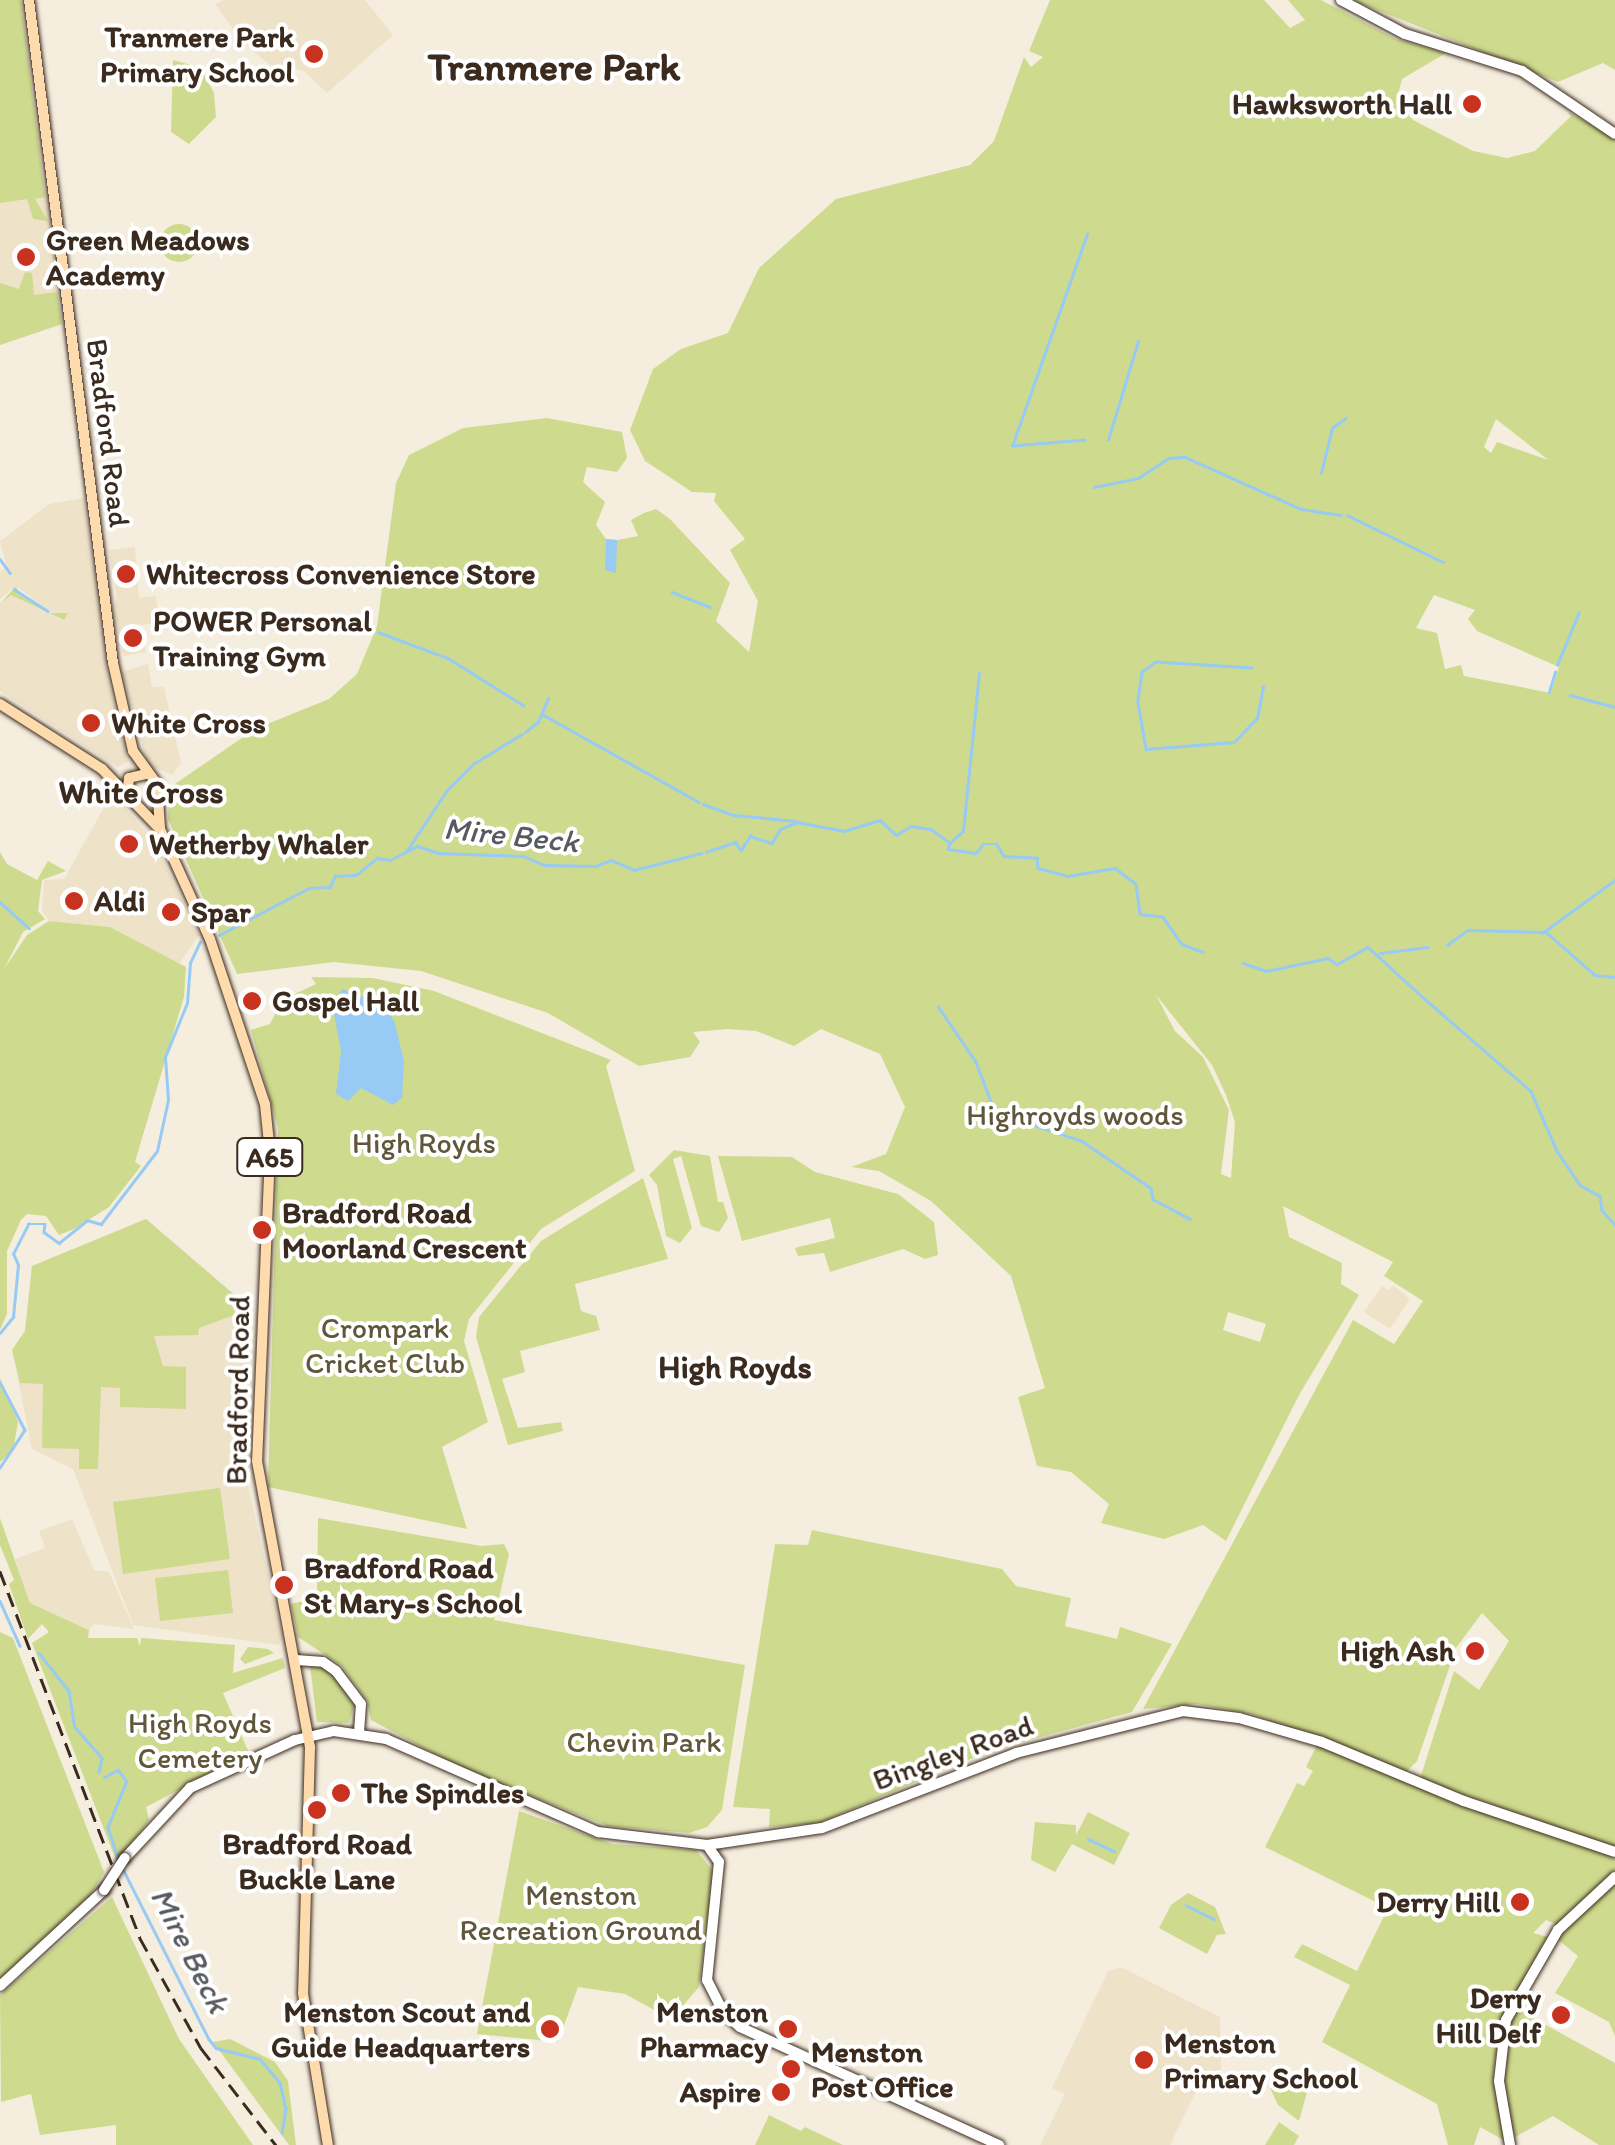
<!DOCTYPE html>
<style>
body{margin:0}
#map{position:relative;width:1615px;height:2145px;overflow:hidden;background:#f5eedf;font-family:Itim,sans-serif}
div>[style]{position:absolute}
.built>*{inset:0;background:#eee2c9}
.green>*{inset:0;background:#cedb8e}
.round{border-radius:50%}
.water>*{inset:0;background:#97caf4}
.stream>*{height:2.5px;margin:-1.25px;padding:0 1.25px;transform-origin:1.25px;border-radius:1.25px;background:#97caf4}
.roads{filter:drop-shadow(0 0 2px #3b2a1e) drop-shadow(0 0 2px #3b2a1e)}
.secondary>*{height:10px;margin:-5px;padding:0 5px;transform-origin:5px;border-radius:5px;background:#fff}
.primary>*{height:10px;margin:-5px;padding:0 5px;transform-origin:5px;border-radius:5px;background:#fedbac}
.rail>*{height:2.5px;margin-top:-1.25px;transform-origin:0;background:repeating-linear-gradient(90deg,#3b2a1e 0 15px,transparent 0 23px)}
.bridges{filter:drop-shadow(0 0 2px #3b2a1e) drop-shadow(0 0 2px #3b2a1e)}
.secondary-bridge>*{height:10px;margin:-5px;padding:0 5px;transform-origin:5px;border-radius:5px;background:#fff}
.dots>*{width:28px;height:28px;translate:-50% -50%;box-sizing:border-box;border:5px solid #fff;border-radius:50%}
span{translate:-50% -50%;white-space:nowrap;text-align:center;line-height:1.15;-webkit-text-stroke:8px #fff;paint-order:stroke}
.shield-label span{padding:2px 8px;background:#fff;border:2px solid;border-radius:8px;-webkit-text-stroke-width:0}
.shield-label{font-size:28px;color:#3b2a1e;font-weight:700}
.poi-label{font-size:30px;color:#3b2a1e;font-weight:700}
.right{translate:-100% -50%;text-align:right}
.left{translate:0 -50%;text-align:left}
.street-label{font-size:30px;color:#3b2a1e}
.park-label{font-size:30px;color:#60563a}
.neighbourhood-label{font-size:32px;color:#3b2a1e;font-weight:700}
.water-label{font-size:32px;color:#575a5e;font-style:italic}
.district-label{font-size:40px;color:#3b2a1e;font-weight:700}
</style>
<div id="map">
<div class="built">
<i style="clip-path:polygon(0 0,21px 0,62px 324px,0 345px)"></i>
<i style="clip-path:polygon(224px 0,365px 0,393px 35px,327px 93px,304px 71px,270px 65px,243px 43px,215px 4px)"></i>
<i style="clip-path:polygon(84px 498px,108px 680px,128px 762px,118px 767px,0 691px,0 604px,11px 595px,63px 620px,66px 614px,51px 612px,16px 586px,0 599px,0 572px,6px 566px,0 541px,49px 504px)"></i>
<i style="clip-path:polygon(135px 547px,139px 598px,156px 596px,159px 623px,141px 625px,146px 652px,124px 656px,112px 610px,117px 598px,109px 550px)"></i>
<i style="clip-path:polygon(148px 664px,152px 687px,164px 687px,181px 763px,172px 775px,148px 765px,122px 672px)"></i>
<i style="clip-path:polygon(112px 793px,154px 841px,199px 935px,179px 964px,110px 927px,49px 921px,42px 911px,44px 880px,64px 879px)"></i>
<i style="clip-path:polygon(146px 1219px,251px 1309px,245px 1473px,283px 1639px,278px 1645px,133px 1625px,73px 1469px,32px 1449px,12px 1350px,25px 1331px,32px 1266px)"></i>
<i style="clip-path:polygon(1393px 1285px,1410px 1299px,1390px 1329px,1364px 1312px,1382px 1286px,1389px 1290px)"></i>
<i style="clip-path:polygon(72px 1519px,94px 1570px,109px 1572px,134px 1629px,94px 1624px,89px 1630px,30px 1603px,15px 1559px,45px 1548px,39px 1531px)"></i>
<i style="clip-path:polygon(1121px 1967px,1220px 2017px,1221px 2069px,1198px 2087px,1170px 2145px,1040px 2145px,1065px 2094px,1052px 2088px,1108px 1971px)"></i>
</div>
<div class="green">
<i style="clip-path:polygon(0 0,21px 0,45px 197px,35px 199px,48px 221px,33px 219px,27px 199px,0 203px)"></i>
<i style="clip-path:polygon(evenodd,1050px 0,1264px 0,1290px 28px,1305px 20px,1288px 0,1321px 0,1396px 39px,1446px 53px,1402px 79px,1396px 103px,1413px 120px,1473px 151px,1507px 158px,1535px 151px,1571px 116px,1568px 112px,1615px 138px,1615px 1848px,1420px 1779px,1454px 1671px,1479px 1690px,1509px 1641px,1482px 1613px,1456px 1648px,1417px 1761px,1406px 1772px,1255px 1715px,1197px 1704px,1143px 1709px,1353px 1320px,1394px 1344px,1423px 1301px,1384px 1276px,1393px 1262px,1283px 1206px,1289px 1237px,1342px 1263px,1341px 1284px,1359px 1295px,1299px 1395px,1226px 1541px,1203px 1525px,1164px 1539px,1101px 1523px,1109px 1504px,1071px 1472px,1037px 1466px,1018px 1397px,1045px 1388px,1011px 1276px,931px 1201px,879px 1171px,851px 1167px,886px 1154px,905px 1107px,880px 1054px,821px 1029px,794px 1046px,756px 1031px,727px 1029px,693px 1032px,700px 1042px,690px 1057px,639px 1066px,548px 1013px,421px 971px,334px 962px,237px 974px,168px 819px,169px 788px,255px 729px,329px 699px,357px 674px,377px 626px,396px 483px,409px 455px,463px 428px,547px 418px,622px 432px,627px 458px,617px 472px,587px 467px,583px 482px,605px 502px,596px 525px,606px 539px,617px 540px,638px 536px,631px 520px,644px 513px,656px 509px,670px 519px,730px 583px,716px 621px,749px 652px,758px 601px,730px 550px,745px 539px,714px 501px,716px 493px,692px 492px,645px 461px,630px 430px,653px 369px,681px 349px,728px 333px,759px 268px,836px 199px,970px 165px,994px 141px,1024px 57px,1031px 67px,1043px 57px,1029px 51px,1050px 0,1496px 419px,1547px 459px,1548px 460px,1497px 442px,1491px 453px,1484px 447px,1496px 419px,1050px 0,1434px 595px,1475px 610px,1468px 619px,1477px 631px,1559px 667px,1551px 693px,1464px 676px,1461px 665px,1445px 669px,1437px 633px,1416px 628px,1434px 595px,1050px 0,1156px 995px,1212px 1065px,1226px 1095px,1235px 1122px,1231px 1178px,1221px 1174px,1229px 1110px,1203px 1057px,1175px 1031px,1156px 995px,1050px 0,1228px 1312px,1266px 1324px,1260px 1342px,1223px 1330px,1228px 1312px)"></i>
<i style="clip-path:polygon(1352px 0,1615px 0,1615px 70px,1603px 63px,1558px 82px)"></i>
<i style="clip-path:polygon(173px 60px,201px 68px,214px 93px,216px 117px,189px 144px,171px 132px)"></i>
<i class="round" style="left:160px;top:224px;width:38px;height:38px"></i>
<i style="clip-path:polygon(25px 272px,32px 273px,34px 295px,57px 292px,62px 324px,0 345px,0 283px,19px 289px)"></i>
<i style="clip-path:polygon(16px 586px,20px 595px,51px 613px,68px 613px,64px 620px,11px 595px,0 604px)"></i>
<i style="clip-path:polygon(0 852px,7px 864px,37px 880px,48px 861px,66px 871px,42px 880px,38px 911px,45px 919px,23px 932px,4px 969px,27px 935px,49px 921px,110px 927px,186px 967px,184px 997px,135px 1162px,141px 1166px,109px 1207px,74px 1229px,59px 1235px,46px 1216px,27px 1214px,21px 1220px,7px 1251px,7px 1314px,0 1330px)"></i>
<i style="clip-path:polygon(311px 977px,373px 978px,434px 991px,611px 1060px,606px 1066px,635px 1171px,541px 1229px,469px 1319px,464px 1341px,488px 1422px,442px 1447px,467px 1529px,268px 1487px,278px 1128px,251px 1030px,270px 1024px,282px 1000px,316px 984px)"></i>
<i style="clip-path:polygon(674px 1150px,710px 1156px,718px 1202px,723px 1202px,728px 1218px,719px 1232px,701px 1226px,681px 1156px,673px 1159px,692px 1228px,680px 1243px,666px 1236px,657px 1185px,649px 1175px)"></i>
<i style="clip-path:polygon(718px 1156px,792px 1157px,815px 1172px,898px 1194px,934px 1222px,938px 1255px,925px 1259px,903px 1249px,830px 1272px,824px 1253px,798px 1256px,795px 1248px,835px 1238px,830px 1218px,742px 1241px)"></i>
<i style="clip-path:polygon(643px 1178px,668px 1259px,575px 1284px,581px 1311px,596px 1316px,600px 1330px,520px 1351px,525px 1372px,502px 1379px,518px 1428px,561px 1422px,563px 1431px,508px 1445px,476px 1337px,479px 1317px,541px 1241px)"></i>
<i style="clip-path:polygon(146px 1219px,251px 1309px,199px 1328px,198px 1335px,154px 1336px,163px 1366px,186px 1367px,186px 1409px,120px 1407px,120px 1388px,101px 1387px,98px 1469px,79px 1469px,79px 1449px,42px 1448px,43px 1384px,20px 1383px,12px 1350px,25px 1331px,32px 1266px)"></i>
<i style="clip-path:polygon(0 1378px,18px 1422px,13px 1451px,0 1462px)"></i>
<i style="clip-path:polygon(220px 1488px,230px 1559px,123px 1574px,113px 1502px)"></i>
<i style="clip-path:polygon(0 1518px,30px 1603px,89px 1630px,88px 1638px,137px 1638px,140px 1646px,141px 1638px,235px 1645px,233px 1673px,283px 1658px,285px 1668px,223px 1693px,249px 1753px,146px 1807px,149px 1820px,117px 1863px,32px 1643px,49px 1632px,42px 1624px,28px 1639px,9px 1584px,14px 1580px,0 1545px)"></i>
<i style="clip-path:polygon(318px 1518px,482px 1546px,504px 1544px,509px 1554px,494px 1620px,745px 1665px,722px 1810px,707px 1827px,689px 1833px,608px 1826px,465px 1770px,371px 1720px,367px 1701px,342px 1666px,298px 1637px,291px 1604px,317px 1598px)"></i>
<i style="clip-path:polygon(812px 1530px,1002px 1569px,1016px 1586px,1071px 1598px,1065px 1626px,1117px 1639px,1120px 1627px,1172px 1644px,1132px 1712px,989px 1751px,819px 1823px,769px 1827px,770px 1809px,733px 1807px,775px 1544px,808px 1545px)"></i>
<i style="clip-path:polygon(228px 1570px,233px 1613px,160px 1621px,155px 1578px)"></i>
<i style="clip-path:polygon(0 1632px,13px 1638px,104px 1872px,80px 1914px,0 1981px)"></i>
<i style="clip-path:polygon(248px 1647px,268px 1649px,274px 1653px,245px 1664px,240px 1659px)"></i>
<i style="clip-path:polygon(318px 1665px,331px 1671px,355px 1703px,349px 1723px,317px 1722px,310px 1666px)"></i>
<i style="clip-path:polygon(1317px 1745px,1615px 1856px,1615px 1872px,1560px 1926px,1546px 1920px,1533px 1933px,1548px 1937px,1514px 1995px,1498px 2038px,1494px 2073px,1509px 2143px,1480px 2127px,1474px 2145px,1448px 2145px,1437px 2104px,1322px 2042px,1350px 1985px,1294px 1957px,1302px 1944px,1357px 1971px,1388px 1908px,1265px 1847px,1297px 1783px,1304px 1786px,1313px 1771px,1306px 1767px)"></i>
<i style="clip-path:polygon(519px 1811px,613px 1844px,696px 1850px,714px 1872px,699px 1987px,680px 2009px,667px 2017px,625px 1994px,578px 1987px,558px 2042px,477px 2034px)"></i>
<i style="clip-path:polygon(1088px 1812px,1130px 1833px,1114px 1865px,1072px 1844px,1055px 1872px,1031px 1860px,1035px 1822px,1076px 1825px,1076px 1835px)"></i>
<i style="clip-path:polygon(1615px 1881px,1615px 2036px,1609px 2022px,1555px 1993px,1578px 1956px,1557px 1939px)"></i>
<i style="clip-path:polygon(1188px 1893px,1215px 1907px,1226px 1934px,1217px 1935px,1207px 1954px,1159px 1928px,1171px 1905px)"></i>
<i style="clip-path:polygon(112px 1897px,179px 2039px,253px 2145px,116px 2145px,116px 2125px,40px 2135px,31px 2094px,1px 2102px,0 1995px)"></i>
<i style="clip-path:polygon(1515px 2008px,1615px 2063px,1615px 2145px,1599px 2145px,1553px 2116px,1515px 2137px,1499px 2081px)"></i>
<i style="clip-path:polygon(230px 2039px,275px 2062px,288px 2081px,296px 2145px,289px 2145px,213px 2042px)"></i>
<i style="clip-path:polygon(1311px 2078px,1299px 2121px,1278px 2105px,1270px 2088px)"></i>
<i style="clip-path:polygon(769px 2115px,801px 2131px,805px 2127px,843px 2145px,755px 2145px)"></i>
<i style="clip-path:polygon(1279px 2122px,1299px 2136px,1294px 2145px,1265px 2145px)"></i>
</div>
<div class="water">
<i style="clip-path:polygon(606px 539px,617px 540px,616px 573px,605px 570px)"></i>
<i style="clip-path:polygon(342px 989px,379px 1003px,394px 1020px,404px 1061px,402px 1098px,393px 1105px,361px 1088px,348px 1101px,336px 1094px,341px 1051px,333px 1009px)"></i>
</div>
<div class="stream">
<i style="left:1085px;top:440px;width:73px;rotate:175.3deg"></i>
<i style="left:1012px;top:446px;width:225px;rotate:-70.5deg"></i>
<i style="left:1108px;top:440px;width:103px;rotate:-73.1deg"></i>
<i style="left:1321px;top:473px;width:46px;rotate:-76.3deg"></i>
<i style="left:1332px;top:428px;width:17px;rotate:-36deg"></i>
<i style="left:1094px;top:487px;width:45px;rotate:-11.6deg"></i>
<i style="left:1138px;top:478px;width:37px;rotate:-33deg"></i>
<i style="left:1169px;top:458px;width:16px;rotate:-4deg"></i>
<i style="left:1185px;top:457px;width:127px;rotate:24.1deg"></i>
<i style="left:1301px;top:509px;width:40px;rotate:8.5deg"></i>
<i style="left:1347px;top:515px;width:107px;rotate:26.1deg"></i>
<i style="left:0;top:559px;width:17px;rotate:54deg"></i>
<i style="left:14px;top:589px;width:40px;rotate:32.9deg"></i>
<i style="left:672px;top:592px;width:41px;rotate:21.5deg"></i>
<i style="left:378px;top:632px;width:75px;rotate:20.4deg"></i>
<i style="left:448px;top:658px;width:89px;rotate:32.1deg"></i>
<i style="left:1557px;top:665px;width:57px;rotate:-67.5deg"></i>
<i style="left:1252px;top:668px;width:96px;rotate:-176.4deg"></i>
<i style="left:1156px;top:662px;width:17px;rotate:144deg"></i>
<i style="left:1142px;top:672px;width:30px;rotate:98deg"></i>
<i style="left:1138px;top:702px;width:48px;rotate:80.3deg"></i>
<i style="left:1146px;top:749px;width:88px;rotate:-4.5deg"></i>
<i style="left:1234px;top:742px;width:33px;rotate:-46deg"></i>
<i style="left:1257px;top:718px;width:32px;rotate:-79deg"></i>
<i style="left:1549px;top:692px;width:21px;rotate:-73deg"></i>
<i style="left:1570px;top:695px;width:47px;rotate:14.9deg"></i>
<i style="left:542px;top:714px;width:180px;rotate:29.3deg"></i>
<i style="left:525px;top:732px;width:16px;rotate:-38deg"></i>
<i style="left:538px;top:722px;width:26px;rotate:-67deg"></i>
<i style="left:703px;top:804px;width:33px;rotate:20deg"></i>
<i style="left:734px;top:815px;width:62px;rotate:5.5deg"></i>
<i style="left:950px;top:843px;width:18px;rotate:-43deg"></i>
<i style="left:963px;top:831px;width:158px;rotate:-84.2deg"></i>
<i style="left:406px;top:852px;width:74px;rotate:-56.5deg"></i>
<i style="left:447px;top:790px;width:37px;rotate:-45deg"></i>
<i style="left:473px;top:764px;width:57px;rotate:-31.5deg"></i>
<i style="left:706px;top:852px;width:31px;rotate:-19deg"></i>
<i style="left:735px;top:842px;width:10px;rotate:53deg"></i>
<i style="left:741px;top:850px;width:17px;rotate:-57deg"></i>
<i style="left:750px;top:836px;width:23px;rotate:18deg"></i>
<i style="left:772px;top:843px;width:16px;rotate:-60deg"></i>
<i style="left:780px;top:829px;width:18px;rotate:-22deg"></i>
<i style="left:797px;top:822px;width:48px;rotate:10.8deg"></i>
<i style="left:844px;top:831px;width:38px;rotate:-17deg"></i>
<i style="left:880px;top:820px;width:22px;rotate:43deg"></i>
<i style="left:896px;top:835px;width:17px;rotate:-31deg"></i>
<i style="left:911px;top:826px;width:20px;rotate:9deg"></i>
<i style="left:931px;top:829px;width:24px;rotate:36deg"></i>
<i style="left:950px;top:843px;width:6px;rotate:108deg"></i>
<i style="left:948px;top:849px;width:28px;rotate:8deg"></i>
<i style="left:976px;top:853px;width:11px;rotate:-52deg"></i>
<i style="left:983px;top:844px;width:14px"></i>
<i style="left:997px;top:844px;width:14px;rotate:60deg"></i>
<i style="left:1004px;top:856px;width:33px;rotate:3deg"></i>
<i style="left:1037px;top:858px;width:10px;rotate:84deg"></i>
<i style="left:1038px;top:868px;width:31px;rotate:15deg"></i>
<i style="left:1068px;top:876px;width:48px;rotate:-9.7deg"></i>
<i style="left:1115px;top:868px;width:26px;rotate:37deg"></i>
<i style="left:1136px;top:884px;width:30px;rotate:82deg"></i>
<i style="left:1140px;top:914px;width:23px;rotate:7deg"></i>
<i style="left:1163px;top:917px;width:33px;rotate:55deg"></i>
<i style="left:1182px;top:944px;width:22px;rotate:21deg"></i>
<i style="left:0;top:902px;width:39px;rotate:42deg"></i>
<i style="left:1542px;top:933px;width:90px;rotate:-36deg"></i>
<i style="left:219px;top:935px;width:102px;rotate:-27.6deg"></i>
<i style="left:309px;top:888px;width:21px;rotate:-3deg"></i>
<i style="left:330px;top:887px;width:12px;rotate:-66deg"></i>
<i style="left:335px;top:876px;width:21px;rotate:-3deg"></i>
<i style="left:356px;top:875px;width:27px;rotate:-39deg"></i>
<i style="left:377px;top:858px;width:13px;rotate:9deg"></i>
<i style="left:390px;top:860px;width:31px;rotate:-27deg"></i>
<i style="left:418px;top:846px;width:21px;rotate:19deg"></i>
<i style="left:438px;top:853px;width:85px;rotate:2deg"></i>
<i style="left:523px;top:856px;width:23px;rotate:23deg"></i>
<i style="left:544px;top:865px;width:52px;rotate:1.1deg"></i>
<i style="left:596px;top:866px;width:16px;rotate:-22deg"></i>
<i style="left:611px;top:860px;width:25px;rotate:23deg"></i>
<i style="left:634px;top:870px;width:69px;rotate:-14.2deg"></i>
<i style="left:1447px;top:945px;width:26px;rotate:-36deg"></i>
<i style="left:1468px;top:930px;width:78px;rotate:1.5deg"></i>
<i style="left:1546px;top:932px;width:65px;rotate:41.3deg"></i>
<i style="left:1595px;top:975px;width:20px;rotate:6deg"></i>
<i style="left:1380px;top:953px;width:48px;rotate:-7.1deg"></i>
<i style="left:1243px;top:963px;width:24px;rotate:19deg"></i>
<i style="left:1266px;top:971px;width:63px;rotate:-11.8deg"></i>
<i style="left:1328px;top:958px;width:11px;rotate:34deg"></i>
<i style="left:1337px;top:964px;width:35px;rotate:-29deg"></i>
<i style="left:1368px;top:947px;width:64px;rotate:42.5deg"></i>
<i style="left:1417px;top:992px;width:151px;rotate:41deg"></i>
<i style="left:1531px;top:1091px;width:65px;rotate:66.6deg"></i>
<i style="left:1557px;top:1151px;width:41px;rotate:55.9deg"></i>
<i style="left:1580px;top:1185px;width:23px;rotate:29deg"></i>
<i style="left:1600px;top:1196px;width:14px;rotate:82deg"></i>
<i style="left:1602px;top:1210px;width:20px;rotate:49deg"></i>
<i style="left:938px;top:1006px;width:68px;rotate:55.8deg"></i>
<i style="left:976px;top:1062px;width:53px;rotate:69.2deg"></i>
<i style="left:995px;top:1112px;width:92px;rotate:18.4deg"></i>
<i style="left:1082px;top:1141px;width:83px;rotate:34.3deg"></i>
<i style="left:1151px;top:1188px;width:11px;rotate:80deg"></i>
<i style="left:1153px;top:1199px;width:42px;rotate:28.4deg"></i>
<i style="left:0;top:1333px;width:21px;rotate:-51deg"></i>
<i style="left:13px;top:1317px;width:52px;rotate:-84.5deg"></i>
<i style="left:18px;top:1265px;width:12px;rotate:-114deg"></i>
<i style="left:13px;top:1254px;width:34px;rotate:-63deg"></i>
<i style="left:28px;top:1224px;width:17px"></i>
<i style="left:45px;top:1224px;width:8px;rotate:97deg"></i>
<i style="left:44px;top:1232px;width:19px;rotate:36deg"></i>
<i style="left:59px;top:1243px;width:36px;rotate:-39deg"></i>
<i style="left:87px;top:1220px;width:15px;rotate:16deg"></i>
<i style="left:101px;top:1224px;width:92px;rotate:-52.5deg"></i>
<i style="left:157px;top:1151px;width:52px;rotate:-77.8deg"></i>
<i style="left:168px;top:1100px;width:43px;rotate:-94deg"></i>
<i style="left:165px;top:1057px;width:58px;rotate:-67.8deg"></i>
<i style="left:187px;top:1003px;width:40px;rotate:-85.7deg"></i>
<i style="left:190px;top:963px;width:23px;rotate:-65deg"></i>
<i style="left:0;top:1382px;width:54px;rotate:62.5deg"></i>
<i style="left:25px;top:1430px;width:45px;rotate:123.3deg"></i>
<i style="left:0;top:1601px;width:49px;rotate:66deg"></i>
<i style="left:39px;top:1653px;width:48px;rotate:51.7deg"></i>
<i style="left:69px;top:1691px;width:36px;rotate:81deg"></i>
<i style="left:75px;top:1727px;width:41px;rotate:48.9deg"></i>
<i style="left:102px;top:1758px;width:14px;rotate:102deg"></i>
<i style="left:104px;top:1777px;width:16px;rotate:-27deg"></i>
<i style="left:118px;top:1770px;width:14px;rotate:51deg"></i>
<i style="left:127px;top:1781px;width:50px;rotate:112.4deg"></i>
<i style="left:108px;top:1827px;width:32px;rotate:72deg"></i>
<i style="left:1088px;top:1839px;width:29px;rotate:25deg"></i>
<i style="left:123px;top:1869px;width:191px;rotate:63.2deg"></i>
<i style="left:209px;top:2039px;width:11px;rotate:52deg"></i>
<i style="left:216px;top:2048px;width:45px;rotate:14deg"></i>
<i style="left:260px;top:2059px;width:31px;rotate:50deg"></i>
<i style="left:280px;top:2083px;width:26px;rotate:77deg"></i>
<i style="left:286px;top:2108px;width:25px;rotate:99deg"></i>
<i style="left:1186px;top:1905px;width:31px;rotate:27deg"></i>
</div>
<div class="roads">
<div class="secondary">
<i style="left:1341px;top:0;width:72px;rotate:28deg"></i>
<i style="left:1405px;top:34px;width:123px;rotate:17.5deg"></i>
<i style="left:1522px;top:71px;width:112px;rotate:34.1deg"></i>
<i style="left:296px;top:1660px;width:27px;rotate:4deg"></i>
<i style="left:323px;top:1662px;width:16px;rotate:35deg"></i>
<i style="left:336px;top:1671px;width:41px;rotate:52.9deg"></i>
<i style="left:361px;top:1704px;width:29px;rotate:94deg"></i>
<i style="left:707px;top:1845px;width:21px;rotate:55deg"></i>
<i style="left:719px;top:1862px;width:119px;rotate:95.8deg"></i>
<i style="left:707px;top:1980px;width:37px;rotate:63deg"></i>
<i style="left:724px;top:2013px;width:21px;rotate:41deg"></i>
<i style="left:740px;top:2027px;width:285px;rotate:24.5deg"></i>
<i style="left:125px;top:1858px;width:96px;rotate:-47.1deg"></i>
<i style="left:190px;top:1788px;width:115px;rotate:-24.6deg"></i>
<i style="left:295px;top:1740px;width:40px;rotate:-13deg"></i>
<i style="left:334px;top:1731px;width:53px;rotate:8.7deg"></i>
<i style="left:386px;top:1739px;width:232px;rotate:23.7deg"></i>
<i style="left:598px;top:1832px;width:110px;rotate:6.8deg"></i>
<i style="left:707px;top:1845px;width:116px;rotate:-8.4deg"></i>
<i style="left:822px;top:1828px;width:208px;rotate:-21.1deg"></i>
<i style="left:1016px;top:1753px;width:172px;rotate:-14.1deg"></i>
<i style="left:1183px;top:1711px;width:56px;rotate:7.1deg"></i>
<i style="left:1239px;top:1718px;width:86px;rotate:16.1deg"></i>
<i style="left:1322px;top:1742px;width:154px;rotate:22.6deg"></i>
<i style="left:1464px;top:1801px;width:159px;rotate:18.7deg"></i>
<i style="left:0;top:1986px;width:142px;rotate:-42.7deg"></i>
<i style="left:1510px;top:2145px;width:65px;rotate:-99.8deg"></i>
<i style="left:1499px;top:2081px;width:61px;rotate:-83.5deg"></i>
<i style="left:1506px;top:2020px;width:104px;rotate:-60deg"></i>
<i style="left:1558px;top:1930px;width:78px;rotate:-42.9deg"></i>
</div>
<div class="primary">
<i style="left:29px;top:0;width:668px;rotate:82.78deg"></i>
<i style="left:113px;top:663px;width:90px;rotate:77.2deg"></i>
<i style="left:133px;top:751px;width:41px;rotate:54deg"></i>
<i style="left:157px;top:784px;width:44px;rotate:86.1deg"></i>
<i style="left:0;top:704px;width:121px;rotate:32.5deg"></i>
<i style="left:102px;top:769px;width:83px;rotate:46deg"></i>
<i style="left:160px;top:829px;width:121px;rotate:65.6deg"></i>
<i style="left:210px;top:939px;width:174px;rotate:71.6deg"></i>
<i style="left:265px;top:1104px;width:49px;rotate:84.2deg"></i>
<i style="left:270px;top:1153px;width:308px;rotate:92.4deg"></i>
<i style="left:257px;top:1461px;width:291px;rotate:79.5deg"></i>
<i style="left:310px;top:1747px;width:246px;rotate:91.6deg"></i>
<i style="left:303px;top:1993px;width:154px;rotate:80.7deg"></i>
<i style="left:127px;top:795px;width:17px;rotate:-83deg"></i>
<i style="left:129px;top:778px;width:18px;rotate:-13deg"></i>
</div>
</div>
<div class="rail">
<i style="left:0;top:1571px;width:393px;rotate:69.1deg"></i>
<i style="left:140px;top:1938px;width:126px;rotate:61deg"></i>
<i style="left:201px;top:2048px;width:123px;rotate:52.3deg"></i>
</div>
<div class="bridges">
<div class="secondary-bridge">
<i style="left:104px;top:1890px;width:38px;rotate:-57deg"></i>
</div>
</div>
<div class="dots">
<i style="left:314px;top:54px;background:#c8321e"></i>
<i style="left:1472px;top:104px;background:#c8321e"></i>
<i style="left:26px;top:257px;background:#c8321e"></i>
<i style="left:126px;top:574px;background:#c8321e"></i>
<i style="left:133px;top:638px;background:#c8321e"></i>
<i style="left:91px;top:723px;background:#c8321e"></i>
<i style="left:129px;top:844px;background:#c8321e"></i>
<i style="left:74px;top:901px;background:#c8321e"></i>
<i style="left:171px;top:912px;background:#c8321e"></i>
<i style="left:252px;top:1001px;background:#c8321e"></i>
<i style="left:262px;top:1230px;background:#c8321e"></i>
<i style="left:284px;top:1585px;background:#c8321e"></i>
<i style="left:1475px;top:1651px;background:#c8321e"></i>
<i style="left:341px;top:1793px;background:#c8321e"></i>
<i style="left:317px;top:1810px;background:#c8321e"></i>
<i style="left:1520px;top:1902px;background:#c8321e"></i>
<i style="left:1561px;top:2015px;background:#c8321e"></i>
<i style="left:550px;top:2029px;background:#c8321e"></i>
<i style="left:788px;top:2029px;background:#c8321e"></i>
<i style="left:1144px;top:2060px;background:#c8321e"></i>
<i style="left:791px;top:2069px;background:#c8321e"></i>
<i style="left:781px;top:2092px;background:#c8321e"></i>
</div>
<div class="shield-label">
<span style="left:270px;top:1157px">A65</span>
</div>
<div class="poi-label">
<span class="right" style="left:294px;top:54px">Tranmere Park<br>Primary School</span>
<span class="right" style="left:1452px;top:104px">Hawksworth Hall</span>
<span class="left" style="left:46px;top:257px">Green Meadows<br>Academy</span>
<span class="left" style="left:146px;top:574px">Whitecross Convenience Store</span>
<span class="left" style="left:153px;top:638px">POWER Personal<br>Training Gym</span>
<span class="left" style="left:111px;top:723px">White Cross</span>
<span class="left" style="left:149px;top:844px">Wetherby Whaler</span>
<span class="left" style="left:94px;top:901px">Aldi</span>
<span class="left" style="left:191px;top:912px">Spar</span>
<span class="left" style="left:272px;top:1001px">Gospel Hall</span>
<span class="left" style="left:282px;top:1230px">Bradford Road<br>Moorland Crescent</span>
<span class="left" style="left:304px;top:1585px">Bradford Road<br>St Mary-s School</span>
<span class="right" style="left:1455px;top:1651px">High Ash</span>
<span class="left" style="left:361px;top:1793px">The Spindles</span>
<span style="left:317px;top:1861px">Bradford Road<br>Buckle Lane</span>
<span class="right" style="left:1500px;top:1902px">Derry Hill</span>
<span class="right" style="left:1541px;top:2015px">Derry<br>Hill Delf</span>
<span class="right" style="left:530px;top:2029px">Menston Scout and<br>Guide Headquarters</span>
<span class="right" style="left:768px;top:2029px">Menston<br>Pharmacy</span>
<span class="left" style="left:1164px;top:2060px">Menston<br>Primary School</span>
<span class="left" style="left:811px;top:2069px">Menston<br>Post Office</span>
<span class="right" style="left:761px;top:2092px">Aspire</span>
</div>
<div class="street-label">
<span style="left:108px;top:433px;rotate:83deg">Bradford Road</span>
<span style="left:238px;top:1390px;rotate:-89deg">Bradford Road</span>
<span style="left:953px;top:1753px;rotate:-20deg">Bingley Road</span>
</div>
<div class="park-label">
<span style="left:1075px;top:1115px">Highroyds woods</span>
<span style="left:424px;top:1143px">High Royds</span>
<span style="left:385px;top:1345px">Crompark<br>Cricket Club</span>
<span style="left:200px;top:1740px">High Royds<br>Cemetery</span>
<span style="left:644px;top:1742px">Chevin Park</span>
<span style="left:581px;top:1912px">Menston<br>Recreation Ground</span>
</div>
<div class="neighbourhood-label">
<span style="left:141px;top:792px">White Cross</span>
<span style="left:735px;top:1367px">High Royds</span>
</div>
<div class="water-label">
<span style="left:511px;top:835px;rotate:6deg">Mire Beck</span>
<span style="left:190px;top:1950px;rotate:63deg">Mire Beck</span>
</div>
<div class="district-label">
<span style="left:554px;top:66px">Tranmere Park</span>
</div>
</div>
